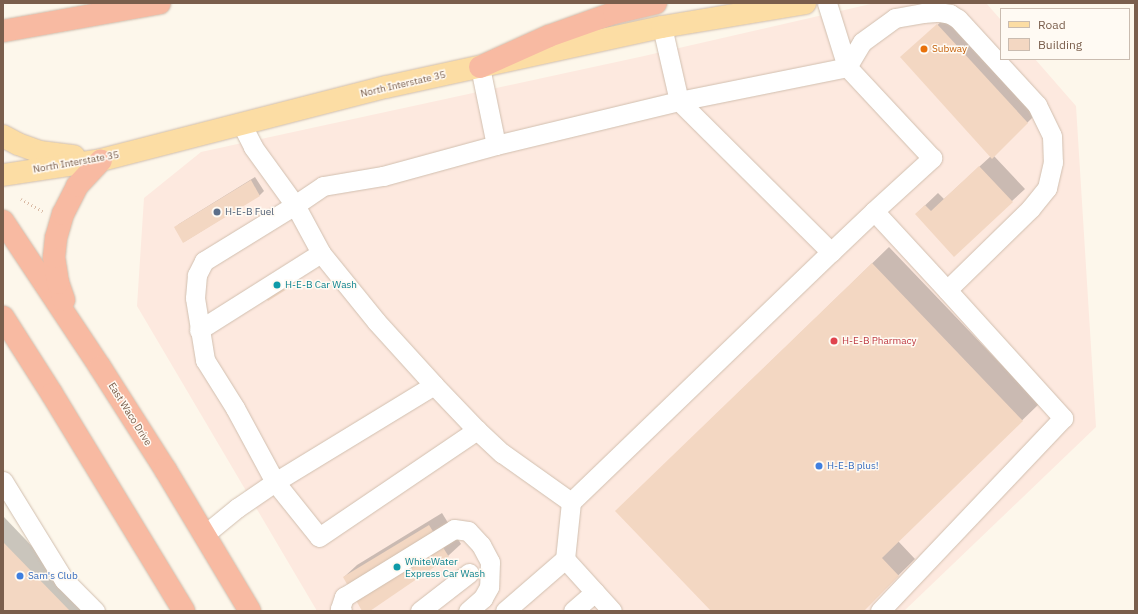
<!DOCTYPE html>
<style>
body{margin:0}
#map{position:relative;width:1138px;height:614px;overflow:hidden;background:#fdf7eb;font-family:"IBM Plex Sans",sans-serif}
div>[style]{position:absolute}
.commercial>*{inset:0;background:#fde9df}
.shadow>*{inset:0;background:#0003}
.building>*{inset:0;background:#f3d7c2}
.path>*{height:2.5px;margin-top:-1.25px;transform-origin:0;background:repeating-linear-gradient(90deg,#d9baa4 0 1px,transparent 0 4px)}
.roads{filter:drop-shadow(0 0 1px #d1bfaf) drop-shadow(0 0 1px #d1bfaf)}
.minor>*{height:19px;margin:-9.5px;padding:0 9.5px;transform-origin:9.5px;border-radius:9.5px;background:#fff}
.major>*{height:22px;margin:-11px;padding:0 11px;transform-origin:11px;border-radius:11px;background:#fcdda4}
.highway>*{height:22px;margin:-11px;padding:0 11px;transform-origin:11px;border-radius:11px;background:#f8baa2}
.dots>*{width:11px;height:11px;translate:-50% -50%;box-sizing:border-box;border:2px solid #fffaf3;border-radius:50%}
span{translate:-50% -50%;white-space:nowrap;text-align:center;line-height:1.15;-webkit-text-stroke:3px #fffaf3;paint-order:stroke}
.food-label{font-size:10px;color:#c56008}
.left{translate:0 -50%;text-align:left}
.street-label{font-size:10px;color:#7a5e4c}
.service-label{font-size:10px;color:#4e5e75}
.culture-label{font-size:10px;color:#0d838f}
.health-label{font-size:10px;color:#be3a42}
.shop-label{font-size:10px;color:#366cbe}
.frame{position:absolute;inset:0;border:4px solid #7a5e4c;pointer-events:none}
.legend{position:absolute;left:1000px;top:8px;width:130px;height:52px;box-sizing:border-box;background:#fffaf3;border:1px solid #cabcb0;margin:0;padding:5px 7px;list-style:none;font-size:12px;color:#7a5e4c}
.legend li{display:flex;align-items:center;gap:8px;height:20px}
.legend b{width:20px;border:1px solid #cabcb0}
</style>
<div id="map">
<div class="commercial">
<i style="clip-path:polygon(875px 3px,986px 3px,1001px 20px,1001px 59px,1035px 59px,1076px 106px,1096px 427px,904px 611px,317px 611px,137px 306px,144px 198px,201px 152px,644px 56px)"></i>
</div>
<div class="shadow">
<i style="clip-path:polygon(951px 13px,1040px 110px,994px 156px,1025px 189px,1012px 201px,916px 214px,938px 193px,944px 199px,991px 156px,901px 57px)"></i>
<i style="clip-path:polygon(255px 177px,264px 191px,260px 195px,184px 242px,175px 228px,179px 224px)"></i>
<i style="clip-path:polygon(889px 247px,1039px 404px,898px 541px,915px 559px,862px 611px,712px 611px,633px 495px)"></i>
<i style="clip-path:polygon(442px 513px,461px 544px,448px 556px,368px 611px,363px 611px,344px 577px,357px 565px)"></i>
<i style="clip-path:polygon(3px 516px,94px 611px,3px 611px)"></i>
</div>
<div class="building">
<i style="clip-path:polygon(937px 24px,1028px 123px,992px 159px,900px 57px)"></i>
<i style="clip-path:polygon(979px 166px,1013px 202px,954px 257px,915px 214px,925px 205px,931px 211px)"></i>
<i style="clip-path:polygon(251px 180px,260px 196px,183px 243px,174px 227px)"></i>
<i style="clip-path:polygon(872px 263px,1023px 421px,882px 558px,899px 576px,864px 611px,711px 611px,615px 511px)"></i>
<i style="clip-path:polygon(286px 269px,295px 284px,268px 301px,259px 286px)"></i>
<i style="clip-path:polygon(429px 525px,449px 557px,370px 611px,362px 611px,343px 577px)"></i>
<i style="clip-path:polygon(3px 542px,70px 611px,3px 611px)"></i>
</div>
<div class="path">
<i style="left:21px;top:199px;width:25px;rotate:29deg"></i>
</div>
<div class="roads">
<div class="minor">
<i style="left:241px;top:123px;width:27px;rotate:63deg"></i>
<i style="left:253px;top:147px;width:72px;rotate:54.1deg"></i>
<i style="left:295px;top:205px;width:34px;rotate:-34deg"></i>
<i style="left:323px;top:186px;width:61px;rotate:-9.5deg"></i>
<i style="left:383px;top:176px;width:117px;rotate:-15.3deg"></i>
<i style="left:496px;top:145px;width:80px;rotate:-101.6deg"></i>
<i style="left:496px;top:145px;width:188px;rotate:-13.5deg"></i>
<i style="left:679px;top:101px;width:171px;rotate:-11.4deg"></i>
<i style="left:847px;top:67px;width:67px;rotate:-107.4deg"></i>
<i style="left:874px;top:211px;width:79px;rotate:-42.4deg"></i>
<i style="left:932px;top:158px;width:125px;rotate:-133deg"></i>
<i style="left:847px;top:67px;width:29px;rotate:-59deg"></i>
<i style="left:862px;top:42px;width:41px;rotate:-36deg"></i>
<i style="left:895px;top:18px;width:28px;rotate:-10deg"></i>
<i style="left:923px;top:13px;width:16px;rotate:-4deg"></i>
<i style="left:939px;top:12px;width:11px;rotate:10deg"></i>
<i style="left:950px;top:14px;width:9px;rotate:32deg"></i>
<i style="left:958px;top:19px;width:117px;rotate:47.4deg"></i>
<i style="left:1037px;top:105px;width:34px;rotate:64deg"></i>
<i style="left:1052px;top:136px;width:26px;rotate:88deg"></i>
<i style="left:1053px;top:162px;width:27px;rotate:103deg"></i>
<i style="left:1047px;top:188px;width:26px;rotate:129deg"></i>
<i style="left:1031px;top:208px;width:117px;rotate:135.7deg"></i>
<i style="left:947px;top:290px;width:173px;rotate:47.8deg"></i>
<i style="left:1063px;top:418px;width:266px;rotate:133.5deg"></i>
<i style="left:831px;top:252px;width:59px;rotate:-43.6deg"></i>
<i style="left:874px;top:211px;width:108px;rotate:47.3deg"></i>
<i style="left:199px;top:330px;width:144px;rotate:-32.3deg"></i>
<i style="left:434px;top:385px;width:86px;rotate:-132.2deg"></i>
<i style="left:376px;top:321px;width:87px;rotate:-129deg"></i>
<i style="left:321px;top:253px;width:55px;rotate:-118.4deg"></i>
<i style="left:295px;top:205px;width:107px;rotate:148.4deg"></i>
<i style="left:204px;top:261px;width:16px;rotate:117deg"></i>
<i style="left:197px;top:275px;width:23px;rotate:95deg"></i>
<i style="left:195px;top:298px;width:63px;rotate:80.8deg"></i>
<i style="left:205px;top:360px;width:57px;rotate:58deg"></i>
<i style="left:235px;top:408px;width:84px;rotate:61.6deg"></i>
<i style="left:275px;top:482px;width:186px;rotate:-31.4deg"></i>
<i style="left:434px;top:385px;width:62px;rotate:46.3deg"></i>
<i style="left:477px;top:430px;width:34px;rotate:43deg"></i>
<i style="left:502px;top:453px;width:85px;rotate:35.4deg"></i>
<i style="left:571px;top:502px;width:57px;rotate:96deg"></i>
<i style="left:3px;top:481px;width:116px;rotate:58.4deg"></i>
<i style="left:64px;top:580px;width:44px;rotate:45deg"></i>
<i style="left:571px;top:502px;width:361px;rotate:-43.9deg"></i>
<i style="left:831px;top:252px;width:214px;rotate:-135.2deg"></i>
<i style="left:679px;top:101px;width:76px;rotate:-102.9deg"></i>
<i style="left:204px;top:535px;width:43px;rotate:-39.3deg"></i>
<i style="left:237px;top:508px;width:46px;rotate:-34.4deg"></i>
<i style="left:275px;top:482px;width:70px;rotate:51.3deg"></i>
<i style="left:319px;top:537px;width:191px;rotate:-34.1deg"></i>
<i style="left:565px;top:559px;width:70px;rotate:47.9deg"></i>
<i style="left:342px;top:611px;width:3px;rotate:-135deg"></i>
<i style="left:340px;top:609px;width:13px;rotate:-72deg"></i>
<i style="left:344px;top:597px;width:129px;rotate:-31.7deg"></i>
<i style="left:454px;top:529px;width:14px;rotate:8deg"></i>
<i style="left:468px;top:531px;width:19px;rotate:47deg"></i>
<i style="left:481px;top:545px;width:19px;rotate:62deg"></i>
<i style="left:490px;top:562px;width:25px;rotate:92deg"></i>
<i style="left:489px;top:587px;width:13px;rotate:119deg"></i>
<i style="left:483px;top:598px;width:20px;rotate:139deg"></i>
<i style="left:420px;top:611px;width:62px;rotate:-37.8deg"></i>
<i style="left:505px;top:611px;width:79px;rotate:-40.9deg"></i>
<i style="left:573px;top:611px;width:29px;rotate:-41deg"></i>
</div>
<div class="major">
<i style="left:3px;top:136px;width:17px;rotate:28deg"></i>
<i style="left:18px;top:144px;width:23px;rotate:20deg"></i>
<i style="left:40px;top:152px;width:34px;rotate:7deg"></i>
<i style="left:3px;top:175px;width:99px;rotate:-8.7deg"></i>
<i style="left:101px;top:160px;width:294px;rotate:-14.4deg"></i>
<i style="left:386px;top:87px;width:282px;rotate:-12.3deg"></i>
<i style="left:662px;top:27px;width:145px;rotate:-9.5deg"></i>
</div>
<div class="highway">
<i style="left:3px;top:31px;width:159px;rotate:-10.1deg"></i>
<i style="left:480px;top:67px;width:76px;rotate:-24.2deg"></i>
<i style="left:549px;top:36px;width:69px;rotate:-19.5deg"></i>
<i style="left:614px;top:13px;width:43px;rotate:-13.4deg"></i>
<i style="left:3px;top:221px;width:175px;rotate:56.4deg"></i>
<i style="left:100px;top:367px;width:121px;rotate:57.5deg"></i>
<i style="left:165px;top:469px;width:165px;rotate:59.1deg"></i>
<i style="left:64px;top:300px;width:18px;rotate:-109deg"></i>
<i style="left:58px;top:283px;width:26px;rotate:-99deg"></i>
<i style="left:54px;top:257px;width:19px;rotate:-84deg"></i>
<i style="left:56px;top:238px;width:25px;rotate:-74deg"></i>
<i style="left:63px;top:214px;width:31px;rotate:-63deg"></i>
<i style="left:77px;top:186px;width:35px;rotate:-47deg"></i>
<i style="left:3px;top:317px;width:91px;rotate:57.5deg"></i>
<i style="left:52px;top:394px;width:254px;rotate:58.7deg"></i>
</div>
</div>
<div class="dots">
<i style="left:924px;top:49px;background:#e8710a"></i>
<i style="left:217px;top:212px;background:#5c6f8a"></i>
<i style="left:277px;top:285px;background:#0f9aa8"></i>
<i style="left:834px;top:341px;background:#e0444e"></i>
<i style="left:819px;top:466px;background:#3f7fe0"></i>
<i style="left:397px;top:567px;background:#0f9aa8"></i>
<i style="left:20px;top:576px;background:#3f7fe0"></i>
</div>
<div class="food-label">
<span class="left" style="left:932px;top:49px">Subway</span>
</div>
<div class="street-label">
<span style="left:403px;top:84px;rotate:-13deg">North Interstate 35</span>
<span style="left:76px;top:162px;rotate:-10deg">North Interstate 35</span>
<span style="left:130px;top:414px;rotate:58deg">East Waco Drive</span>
</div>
<div class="service-label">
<span class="left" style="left:225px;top:212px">H-E-B Fuel</span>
</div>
<div class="culture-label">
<span class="left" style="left:285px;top:285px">H-E-B Car Wash</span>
<span class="left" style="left:405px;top:567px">WhiteWater<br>Express Car Wash</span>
</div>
<div class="health-label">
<span class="left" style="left:842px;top:341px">H-E-B Pharmacy</span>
</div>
<div class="shop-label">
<span class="left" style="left:827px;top:466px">H-E-B plus!</span>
<span class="left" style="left:28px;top:576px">Sam's Club</span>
</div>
<div class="frame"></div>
<ul class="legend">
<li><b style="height:5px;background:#fcdda4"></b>Road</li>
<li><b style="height:11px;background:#f3d7c2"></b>Building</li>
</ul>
</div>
